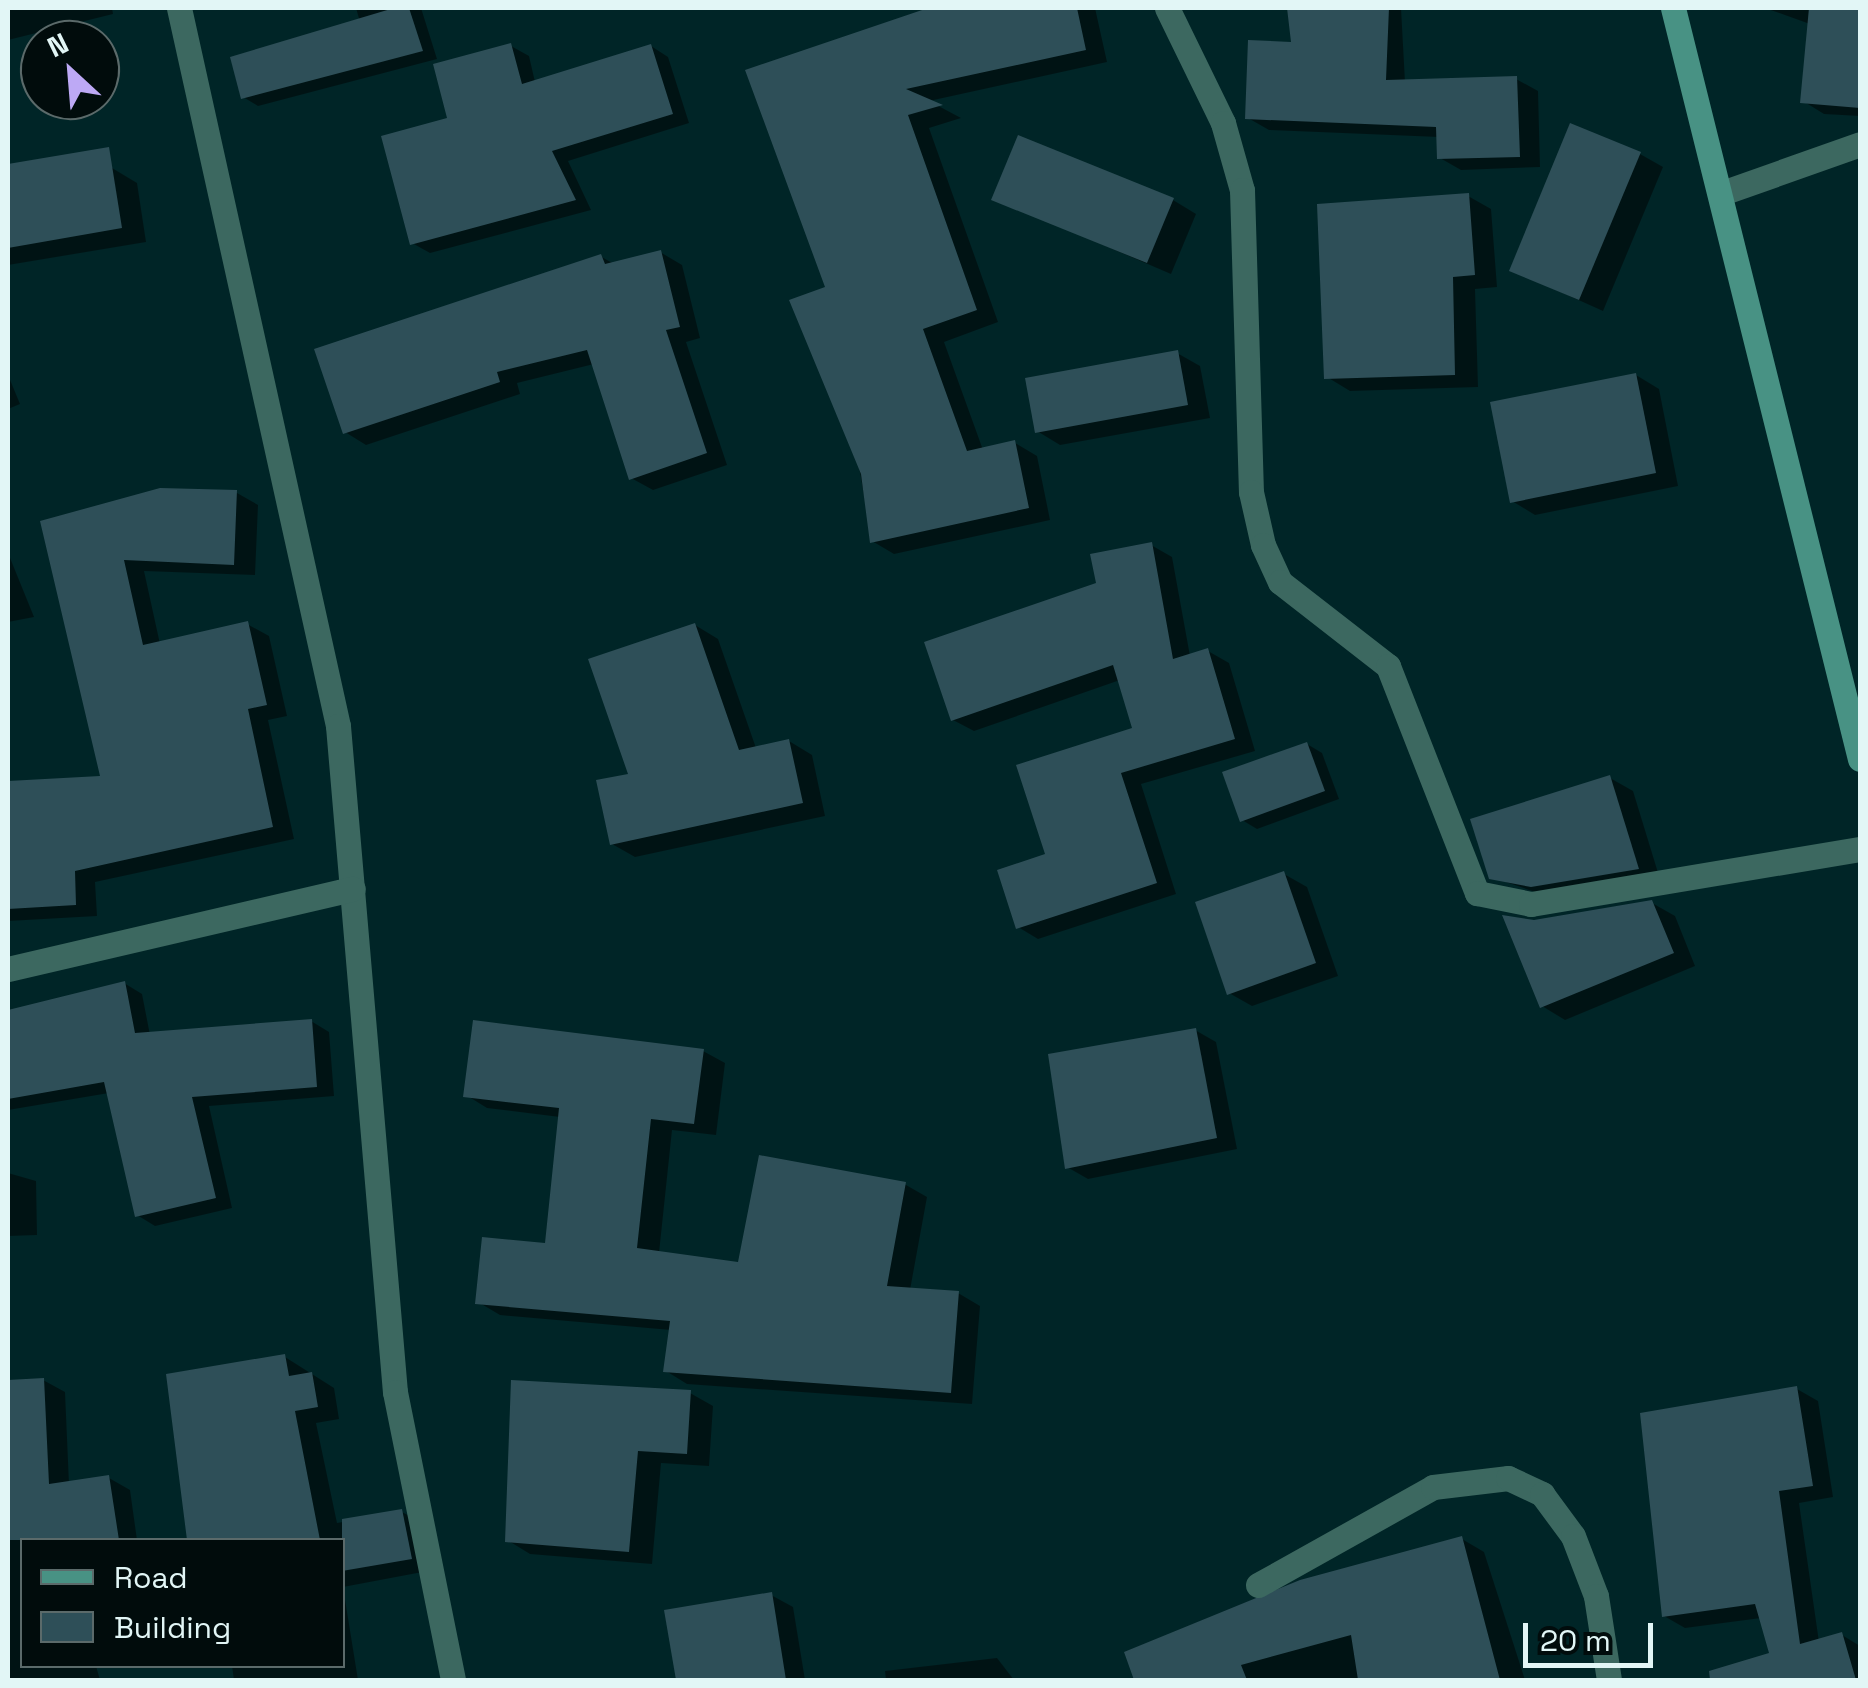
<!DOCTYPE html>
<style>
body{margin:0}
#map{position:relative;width:1868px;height:1688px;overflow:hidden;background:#002527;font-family:"Space Grotesk",sans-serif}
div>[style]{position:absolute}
.shadow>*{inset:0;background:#0007}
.building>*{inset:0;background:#2e4f58}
.street>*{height:25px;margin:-12.5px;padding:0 12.5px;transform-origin:12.5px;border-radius:12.5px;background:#3c6860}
.secondary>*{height:25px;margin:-12.5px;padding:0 12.5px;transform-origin:12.5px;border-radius:12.5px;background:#489284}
span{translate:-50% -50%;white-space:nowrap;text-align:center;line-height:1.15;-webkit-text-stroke:8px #010c0c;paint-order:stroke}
.frame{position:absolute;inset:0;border:10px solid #e2f6f6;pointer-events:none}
.legend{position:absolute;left:20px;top:1538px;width:325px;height:130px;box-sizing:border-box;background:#010c0c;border:2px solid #5b6a6a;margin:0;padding:12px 18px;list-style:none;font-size:30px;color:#e2f6f6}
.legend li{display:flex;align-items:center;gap:20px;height:50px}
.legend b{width:50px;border:2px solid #5b6a6a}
.north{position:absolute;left:20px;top:20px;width:100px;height:100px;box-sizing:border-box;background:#010c0c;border:2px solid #5b6a6a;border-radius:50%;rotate:334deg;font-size:28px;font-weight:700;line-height:40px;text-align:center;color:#e2f6f6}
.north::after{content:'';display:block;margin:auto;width:35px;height:45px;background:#bda9f5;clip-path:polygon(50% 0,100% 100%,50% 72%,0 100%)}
.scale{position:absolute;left:1523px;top:1623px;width:130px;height:45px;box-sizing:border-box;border:5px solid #e2f6f6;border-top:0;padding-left:12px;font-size:30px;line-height:35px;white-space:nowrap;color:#e2f6f6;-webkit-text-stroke:8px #010c0c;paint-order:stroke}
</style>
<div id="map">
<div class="shadow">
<i style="clip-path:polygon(8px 8px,112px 8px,113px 14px,8px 40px)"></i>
<i style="clip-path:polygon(356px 8px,421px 8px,437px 59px,258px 106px,243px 97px,360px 22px)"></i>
<i style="clip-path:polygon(930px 8px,1095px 8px,1107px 62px,929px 101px,961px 118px,929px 128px,998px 322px,944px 342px,983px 450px,1015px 443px,1037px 456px,1050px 520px,894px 554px,872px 541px,828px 288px)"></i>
<i style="clip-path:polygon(1290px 8px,1401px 8px,1405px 82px,1516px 79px,1538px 91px,1540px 167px,1461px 170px,1440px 158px,1439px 137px,1269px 130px,1248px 118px,1294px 45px)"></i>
<i style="clip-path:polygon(1860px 8px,1860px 116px,1824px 114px,1803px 101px,1810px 24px,1765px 8px)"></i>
<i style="clip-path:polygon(511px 46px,529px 56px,535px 82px,651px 46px,668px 57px,689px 123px,568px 161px,591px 210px,430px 253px,412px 243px,450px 119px)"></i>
<i style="clip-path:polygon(1640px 154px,1663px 167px,1603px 311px,1512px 270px)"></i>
<i style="clip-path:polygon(112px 168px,137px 183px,146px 242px,8px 265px,8px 192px)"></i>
<i style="clip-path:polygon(1468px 196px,1491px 209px,1497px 287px,1475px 289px,1478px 387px,1350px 391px,1327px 377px)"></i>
<i style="clip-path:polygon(994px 198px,1173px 200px,1196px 214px,1171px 274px)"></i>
<i style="clip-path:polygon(660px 252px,682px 265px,700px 338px,686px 342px,727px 465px,653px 490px,631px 478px,594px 364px,517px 383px,520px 394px,366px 445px,345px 432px,600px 256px,614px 264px)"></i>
<i style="clip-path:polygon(1177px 353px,1200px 366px,1210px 418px,1060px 445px,1037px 431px)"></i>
<i style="clip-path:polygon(8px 375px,20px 404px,8px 409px)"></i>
<i style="clip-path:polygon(1636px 375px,1659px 389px,1678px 486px,1535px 515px,1512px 501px)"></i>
<i style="clip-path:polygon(237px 493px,258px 505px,255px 575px,144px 571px,160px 644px,247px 624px,269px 636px,287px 716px,268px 720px,294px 839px,95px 882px,97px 916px,8px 921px,8px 783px,103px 779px,43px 522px)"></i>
<i style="clip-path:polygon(1151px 545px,1172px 557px,1190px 656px,1208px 651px,1229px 663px,1255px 751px,1141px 784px,1176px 894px,1038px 939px,1018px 927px,1048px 856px,1135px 730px,1120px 680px,974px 731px,953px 720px)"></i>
<i style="clip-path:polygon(8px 553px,34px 617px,8px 622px)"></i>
<i style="clip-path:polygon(695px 625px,718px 639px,756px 748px,789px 741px,812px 755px,825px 816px,635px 857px,612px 844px)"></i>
<i style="clip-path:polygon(1307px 744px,1322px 753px,1339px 799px,1257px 829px,1242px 820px)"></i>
<i style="clip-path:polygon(1610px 778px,1633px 791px,1659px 876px,1556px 899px,1491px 877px)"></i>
<i style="clip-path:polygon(1284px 874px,1307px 887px,1338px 976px,1252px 1006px,1229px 993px)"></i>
<i style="clip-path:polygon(1652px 903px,1675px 916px,1695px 966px,1565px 1020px,1542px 1006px,1534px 923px)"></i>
<i style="clip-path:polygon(124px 983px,142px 994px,150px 1035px,311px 1021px,329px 1032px,334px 1096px,209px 1106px,232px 1208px,155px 1226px,137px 1215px,109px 1093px,8px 1110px,8px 1012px)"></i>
<i style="clip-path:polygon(1195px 1030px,1216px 1042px,1237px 1149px,1088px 1179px,1067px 1167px)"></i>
<i style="clip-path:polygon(703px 1051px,725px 1063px,716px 1135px,672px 1130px,659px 1253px,740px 1264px,761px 1158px,906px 1185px,927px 1197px,910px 1290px,958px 1293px,980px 1306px,972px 1404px,687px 1384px,666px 1371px,671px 1330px,500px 1315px,478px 1302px,547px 1245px,560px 1117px,487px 1108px,466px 1095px)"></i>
<i style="clip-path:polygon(8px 1173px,36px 1181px,37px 1235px,8px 1236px)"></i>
<i style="clip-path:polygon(285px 1357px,334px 1388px,339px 1419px,316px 1423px,337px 1523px,402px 1512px,424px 1524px,433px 1570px,343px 1587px,358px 1680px,234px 1680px,232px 1666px,342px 1666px,342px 1540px,188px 1540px,169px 1376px)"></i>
<i style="clip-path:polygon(43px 1380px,65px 1392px,69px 1484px,109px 1478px,130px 1490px,137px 1540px,22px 1540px,22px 1666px,96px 1666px,100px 1680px,8px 1680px,8px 1382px)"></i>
<i style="clip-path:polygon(1797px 1389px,1818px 1401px,1833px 1497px,1799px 1503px,1819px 1642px,1842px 1635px,1860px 1646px,1860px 1680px,1779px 1680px,1761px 1618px,1685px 1628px,1664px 1616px)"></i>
<i style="clip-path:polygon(690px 1393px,713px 1406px,709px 1466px,661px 1463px,652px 1564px,530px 1554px,507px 1540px)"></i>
<i style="clip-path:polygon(1462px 1539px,1484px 1552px,1525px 1680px,1137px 1680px,1127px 1653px)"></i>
<i style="clip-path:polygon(771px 1595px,793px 1607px,805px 1680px,679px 1680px,667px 1612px)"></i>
<i style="clip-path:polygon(997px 1658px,1014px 1680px,886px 1680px,885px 1671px)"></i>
</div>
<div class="building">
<i style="clip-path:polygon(394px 8px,409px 8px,423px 51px,241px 99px,230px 57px)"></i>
<i style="clip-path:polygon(928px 8px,1077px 8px,1086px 50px,906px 89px,943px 105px,908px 115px,977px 310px,923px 329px,967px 451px,1015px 440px,1029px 508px,870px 543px,861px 474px,789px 300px,825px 287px,745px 70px)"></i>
<i style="clip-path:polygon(1287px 8px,1389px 8px,1386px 80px,1517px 76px,1520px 157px,1437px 159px,1436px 127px,1245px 119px,1248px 40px,1291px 42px)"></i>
<i style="clip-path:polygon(1809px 8px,1860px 8px,1860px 108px,1800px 103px)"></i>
<i style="clip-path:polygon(511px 43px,522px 84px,651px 44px,673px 114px,552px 151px,576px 200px,410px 245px,381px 136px,447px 118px,433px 64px)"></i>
<i style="clip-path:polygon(1570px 123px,1641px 152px,1579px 300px,1509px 271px)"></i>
<i style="clip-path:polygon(1018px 135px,1174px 198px,1147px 263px,991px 200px)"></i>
<i style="clip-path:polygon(109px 147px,122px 228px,8px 248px,8px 164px)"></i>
<i style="clip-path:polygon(1469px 193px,1475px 275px,1453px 277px,1455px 375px,1324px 379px,1317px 204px)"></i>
<i style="clip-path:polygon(661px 250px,680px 327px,666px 330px,707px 453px,629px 480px,587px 350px,497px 372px,500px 382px,343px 434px,314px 349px,601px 254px,605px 264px)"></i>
<i style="clip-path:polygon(1178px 350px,1188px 405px,1035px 433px,1025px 378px)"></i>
<i style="clip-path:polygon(1636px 373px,1656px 473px,1510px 503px,1490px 402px)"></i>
<i style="clip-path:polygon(160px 488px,237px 490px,234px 565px,124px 560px,143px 645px,248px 621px,267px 705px,248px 709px,273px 827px,75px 871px,76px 905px,8px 909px,8px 781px,100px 776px,40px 521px)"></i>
<i style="clip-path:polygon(1152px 542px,1173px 659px,1208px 648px,1235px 739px,1121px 773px,1157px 883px,1016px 929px,997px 870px,1045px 854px,1016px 765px,1132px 728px,1113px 665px,951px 721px,924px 642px,1096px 583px,1090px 554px)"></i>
<i style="clip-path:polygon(695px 623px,739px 750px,789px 739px,803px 803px,610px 845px,596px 780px,628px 774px,588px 659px)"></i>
<i style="clip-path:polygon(1307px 742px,1325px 791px,1240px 822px,1222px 772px)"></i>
<i style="clip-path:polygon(1610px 775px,1639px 869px,1531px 887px,1489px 879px,1470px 819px)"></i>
<i style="clip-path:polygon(1284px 871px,1316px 963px,1227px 995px,1195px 902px)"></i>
<i style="clip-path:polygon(1652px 900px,1674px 953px,1540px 1008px,1502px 915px,1534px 920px)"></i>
<i style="clip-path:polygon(125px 981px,135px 1033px,312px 1019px,317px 1087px,192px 1097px,216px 1198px,135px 1217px,104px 1082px,8px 1099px,8px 1010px)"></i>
<i style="clip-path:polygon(473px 1020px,704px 1049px,694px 1124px,651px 1119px,637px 1248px,738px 1262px,759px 1155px,906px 1182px,887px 1286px,959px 1291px,951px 1393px,663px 1372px,670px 1321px,475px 1304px,482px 1237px,545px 1243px,559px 1108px,463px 1097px)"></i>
<i style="clip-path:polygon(1196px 1028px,1217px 1138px,1065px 1169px,1048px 1054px)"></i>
<i style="clip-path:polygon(285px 1354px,289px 1376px,312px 1372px,318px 1407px,295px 1411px,320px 1540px,187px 1540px,166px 1374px)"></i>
<i style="clip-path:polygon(44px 1378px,49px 1484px,109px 1475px,119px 1540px,8px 1540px,8px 1380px)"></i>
<i style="clip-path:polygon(511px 1380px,691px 1390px,687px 1454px,638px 1451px,629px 1552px,505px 1542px)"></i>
<i style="clip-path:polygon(1797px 1386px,1813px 1486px,1779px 1491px,1800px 1644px,1842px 1632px,1856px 1680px,1710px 1680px,1709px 1671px,1769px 1653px,1755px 1604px,1662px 1617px,1640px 1413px)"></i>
<i style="clip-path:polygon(402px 1509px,412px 1559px,342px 1571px,342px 1519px)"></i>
<i style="clip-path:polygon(1462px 1536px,1500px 1680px,1358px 1680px,1351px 1635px,1241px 1665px,1247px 1680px,1134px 1680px,1124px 1652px,1300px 1580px)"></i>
<i style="clip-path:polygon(772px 1592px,786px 1680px,676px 1680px,664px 1610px)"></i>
</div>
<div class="street">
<i style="left:179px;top:8px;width:735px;rotate:77.51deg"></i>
<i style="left:338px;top:726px;width:668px;rotate:85.11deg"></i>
<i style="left:395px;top:1392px;width:294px;rotate:78.6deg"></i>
<i style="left:1167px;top:8px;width:128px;rotate:64deg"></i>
<i style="left:1223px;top:123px;width:70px;rotate:74.2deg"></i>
<i style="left:1242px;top:190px;width:302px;rotate:88.3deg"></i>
<i style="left:1251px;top:492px;width:54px;rotate:77.2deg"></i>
<i style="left:1263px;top:545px;width:41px;rotate:65.3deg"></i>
<i style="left:1280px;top:582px;width:137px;rotate:37.9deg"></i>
<i style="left:1388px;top:666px;width:244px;rotate:68.6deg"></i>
<i style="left:1477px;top:893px;width:55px;rotate:11.5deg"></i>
<i style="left:1531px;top:904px;width:334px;rotate:-9.5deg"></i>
<i style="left:1722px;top:193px;width:146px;rotate:-19.5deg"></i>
<i style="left:8px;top:969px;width:354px;rotate:-13.1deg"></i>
<i style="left:1258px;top:1585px;width:201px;rotate:-29.2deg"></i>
<i style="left:1433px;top:1487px;width:76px;rotate:-6.8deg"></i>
<i style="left:1508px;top:1478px;width:38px;rotate:25deg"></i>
<i style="left:1542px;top:1494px;width:52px;rotate:53.6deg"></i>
<i style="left:1573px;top:1536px;width:64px;rotate:69deg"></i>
<i style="left:1596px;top:1596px;width:85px;rotate:81.2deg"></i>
</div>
<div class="secondary">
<i style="left:1673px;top:8px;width:774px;rotate:76.02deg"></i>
</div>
<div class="frame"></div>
<ul class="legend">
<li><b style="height:12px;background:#489284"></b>Road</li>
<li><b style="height:28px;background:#2e4f58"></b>Building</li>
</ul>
<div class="north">N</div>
<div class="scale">20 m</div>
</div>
